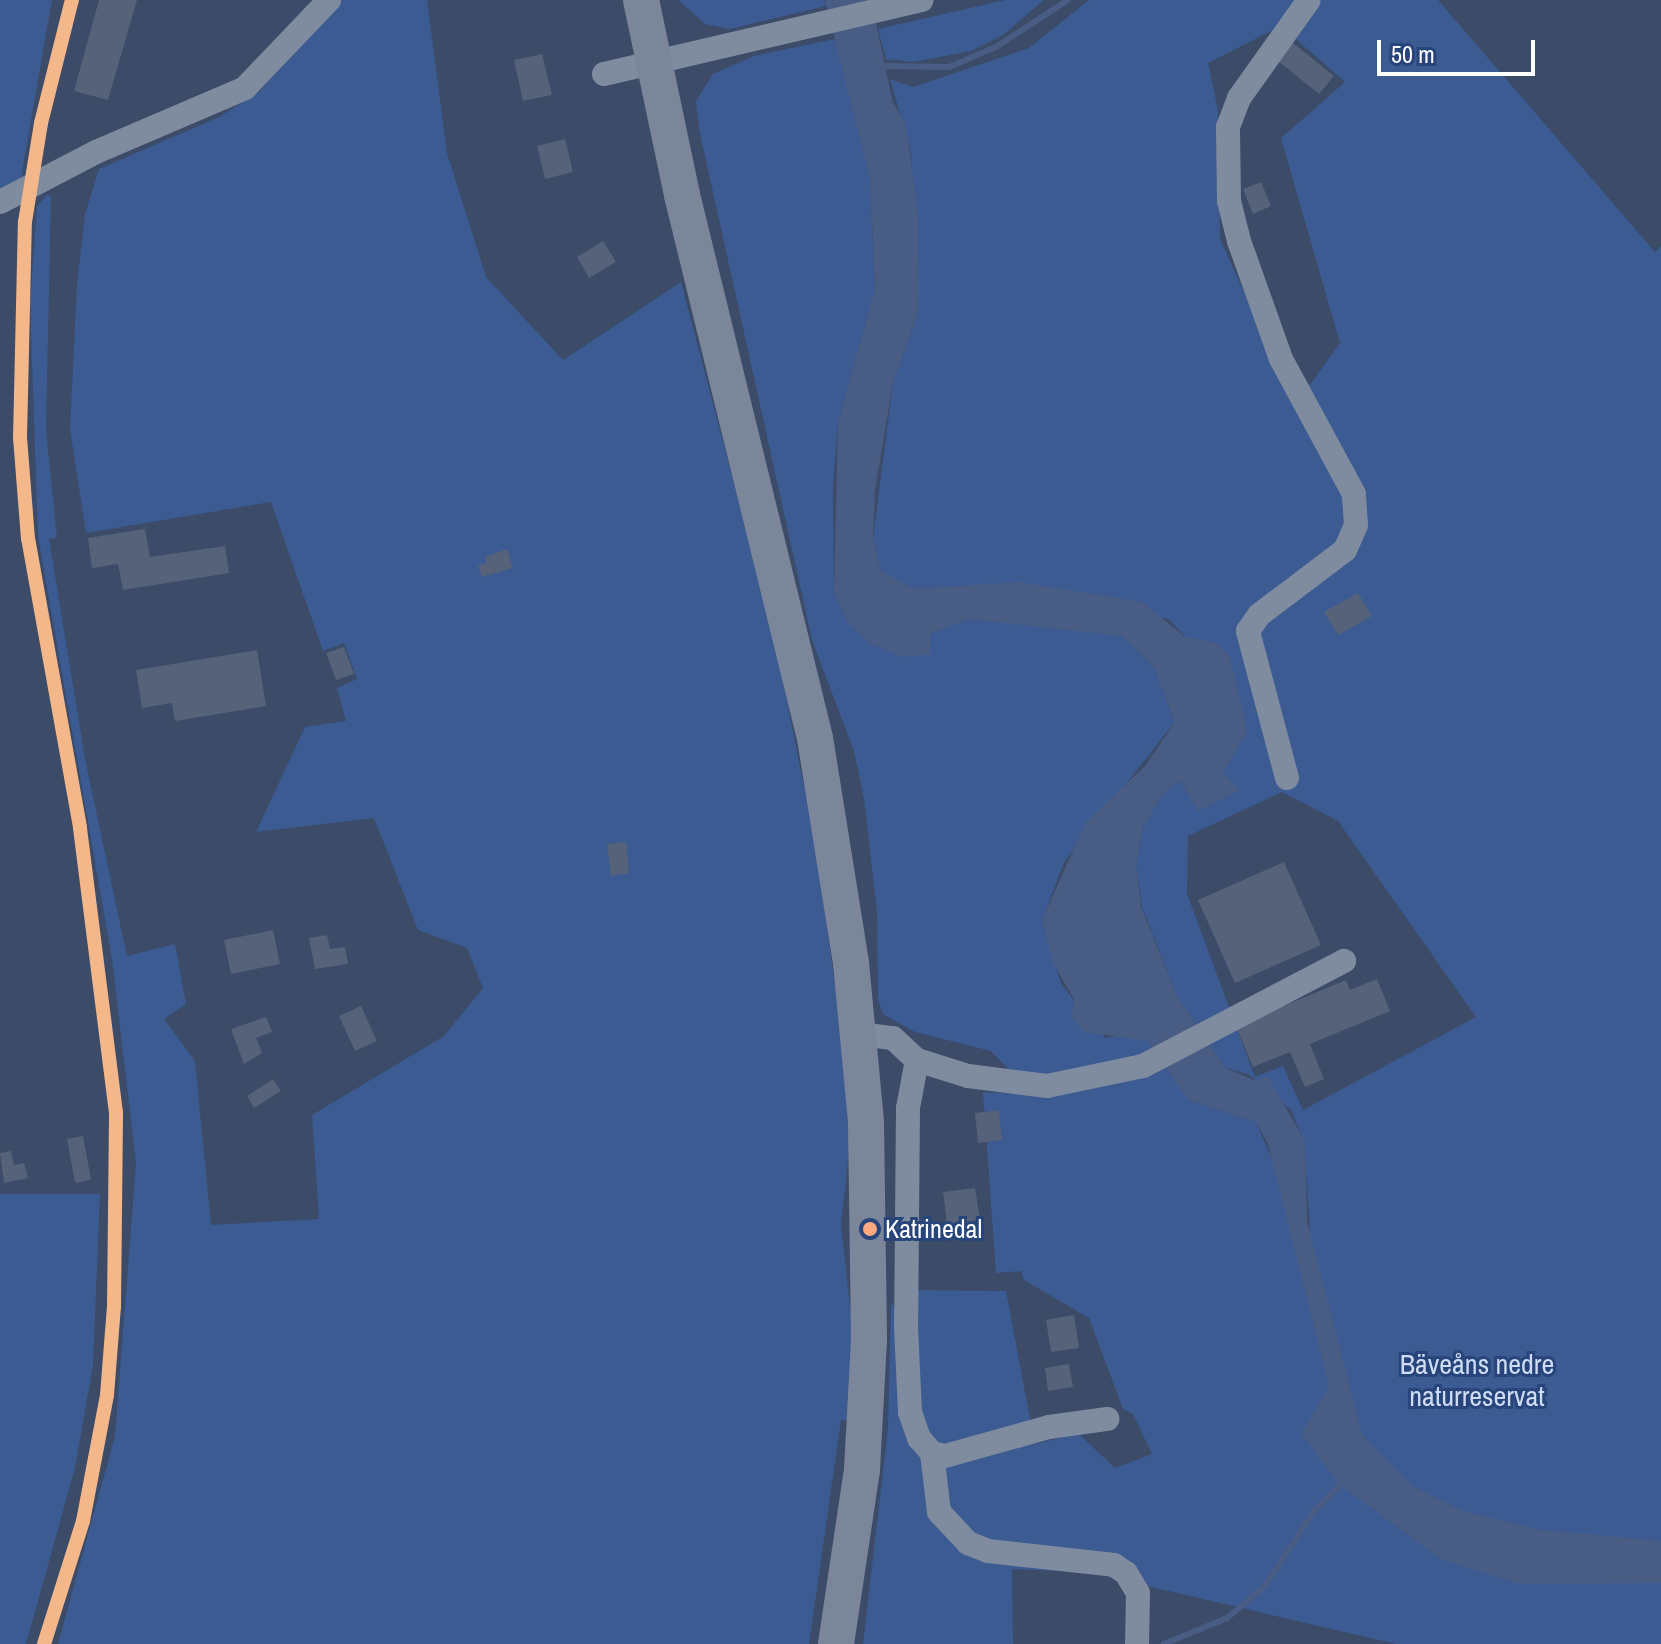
<!DOCTYPE html>
<meta charset="utf-8">
<style>
body{margin:0}
#map{position:relative;width:1661px;height:1644px;overflow:hidden;background:#3b4b68;font-family:"Archivo Narrow",sans-serif}
div>[style]{position:absolute}
.green>*{inset:0;background:#3b5b92}
.water>*{inset:0;background:#495d84}
.stream>*{height:6px;margin:-3px;padding:0 3px;transform-origin:3px;border-radius:3px;background:#495d84}
.building>*{inset:0;background:#55627a}
.street>*{height:24px;margin:-12px;padding:0 12px;transform-origin:12px;border-radius:12px;background:#7f8b9f}
.secondary>*{height:36px;margin:-18px;padding:0 18px;transform-origin:18px;border-radius:18px;background:#7b869b}
.rail-1>*{height:14px;margin:-7px;padding:0 7px;transform-origin:7px;border-radius:7px;background:#f4b78a}
.dots>*{width:22px;height:22px;translate:-50% -50%;box-sizing:border-box;border:4px solid #28457b;border-radius:50%}
span{translate:-50% -50%;white-space:nowrap;text-align:center;line-height:1.15;-webkit-text-stroke:6px #28457b;paint-order:stroke}
.bus-label{font-size:26px;color:#fff}
.left{translate:0 -50%;text-align:left}
.park-label{font-size:28px;color:#cedcf3}
.scale{position:absolute;left:1377px;top:40px;width:158px;height:36px;box-sizing:border-box;border:4px solid #fff;border-top:0;padding-left:10px;font-size:24px;line-height:28px;white-space:nowrap;color:#fff;-webkit-text-stroke:6px #28457b;paint-order:stroke}
</style>
<div id="map">
<div class="green">
<i style="clip-path:polygon(0 0,52px 0,21px 178px,0 192px)"></i>
<i style="clip-path:polygon(343px 0,427px 0,447px 153px,486px 277px,563px 360px,681px 282px,773px 631px,815px 841px,837px 1000px,850px 1143px,841px 1224px,854px 1342px,849px 1421px,841px 1420px,809px 1644px,58px 1644px,115px 1436px,136px 1163px,112px 959px,38px 536px,30px 303px,37px 207px,46px 195px,51px 196px,46px 430px,57px 538px,49px 539px,85px 759px,127px 956px,175px 944px,186px 1004px,164px 1019px,195px 1061px,211px 1225px,319px 1219px,312px 1115px,444px 1036px,483px 988px,467px 948px,418px 930px,374px 818px,256px 832px,305px 727px,346px 721px,337px 688px,357px 679px,344px 643px,323px 651px,271px 502px,86px 533px,70px 429px,77px 284px,85px 214px,99px 169px,219px 117px,259px 92px)"></i>
<i style="clip-path:polygon(678px 0,824px 0,826px 6px,730px 29px,705px 24px)"></i>
<i style="clip-path:polygon(1005px 0,1044px 0,1003px 35px,971px 51px,913px 62px,886px 59px,878px 29px)"></i>
<i style="clip-path:polygon(evenodd,1089px 0,1438px 0,1655px 252px,1661px 246px,1661px 1644px,1396px 1644px,1087px 1572px,1012px 1569px,1013px 1644px,863px 1644px,888px 1428px,891px 1302px,900px 1317px,921px 1459px,943px 1464px,1079px 1434px,1115px 1468px,1152px 1454px,1133px 1414px,1123px 1409px,1089px 1318px,1024px 1280px,1021px 1271px,996px 1273px,983px 1092px,1015px 1094px,1014px 1075px,991px 1051px,915px 1032px,883px 1014px,878px 999px,877px 911px,864px 799px,854px 751px,812px 640px,699px 129px,696px 101px,713px 74px,754px 56px,835px 39px,862px 135px,870px 177px,875px 291px,838px 423px,833px 486px,834px 592px,848px 623px,869px 643px,930px 634px,968px 619px,1062px 627px,1122px 636px,1154px 667px,1175px 722px,1064px 862px,1042px 921px,1061px 984px,1105px 1038px,1130px 1034px,1148px 1041px,1162px 1062px,1227px 1110px,1256px 1122px,1282px 1182px,1296px 1236px,1310px 1232px,1304px 1141px,1291px 1110px,1248px 1074px,1225px 1068px,1178px 998px,1142px 907px,1136px 865px,1143px 827px,1163px 793px,1180px 780px,1198px 811px,1247px 731px,1215px 643px,1185px 637px,1169px 619px,955px 587px,914px 589px,881px 572px,873px 538px,893px 383px,919px 310px,911px 152px,890px 79px,913px 87px,1029px 48px,1089px 0,1281px 26px,1345px 82px,1281px 138px,1340px 343px,1304px 393px,1273px 356px,1220px 239px,1218px 110px,1208px 63px,1281px 26px,1089px 0,1282px 792px,1338px 821px,1476px 1017px,1303px 1110px,1283px 1066px,1255px 1077px,1187px 894px,1188px 836px,1282px 792px)"></i>
<i style="clip-path:polygon(0 1194px,100px 1194px,93px 1365px,75px 1468px,26px 1644px,0 1644px)"></i>
<i style="clip-path:polygon(917px 1290px,1006px 1291px,1031px 1424px,939px 1445px,929px 1436px,919px 1414px)"></i>
</div>
<div class="water">
<i style="clip-path:polygon(825px 0,871px 0,893px 103px,906px 124px,918px 214px,919px 310px,893px 383px,875px 490px,873px 538px,881px 571px,914px 589px,1019px 582px,1142px 602px,1185px 637px,1216px 643px,1230px 657px,1247px 731px,1223px 773px,1240px 790px,1198px 811px,1180px 780px,1163px 793px,1143px 827px,1136px 865px,1141px 907px,1178px 998px,1225px 1068px,1254px 1080px,1268px 1077px,1305px 1141px,1307px 1221px,1362px 1435px,1414px 1487px,1463px 1511px,1541px 1530px,1661px 1541px,1661px 1583px,1520px 1584px,1441px 1559px,1340px 1485px,1302px 1434px,1329px 1386px,1268px 1144px,1256px 1122px,1188px 1100px,1148px 1041px,1084px 1032px,1072px 1017px,1074px 999px,1053px 963px,1042px 920px,1086px 822px,1146px 765px,1175px 722px,1154px 667px,1122px 636px,968px 619px,930px 634px,930px 654px,903px 657px,869px 643px,848px 623px,834px 592px,838px 423px,875px 290px,870px 177px)"></i>
</div>
<div class="stream">
<i style="left:882px;top:66px;width:67px;rotate:0.9deg"></i>
<i style="left:949px;top:67px;width:51px;rotate:-23.1deg"></i>
<i style="left:996px;top:47px;width:86px;rotate:-33.1deg"></i>
<i style="left:1164px;top:1644px;width:68px;rotate:-22.4deg"></i>
<i style="left:1227px;top:1618px;width:50px;rotate:-40.1deg"></i>
<i style="left:1265px;top:1586px;width:90px;rotate:-56.8deg"></i>
<i style="left:1314px;top:1511px;width:41px;rotate:-45deg"></i>
</div>
<div class="building">
<i style="clip-path:polygon(99px 0,137px 0,108px 100px,74px 91px)"></i>
<i style="clip-path:polygon(1293px 43px,1334px 76px,1319px 94px,1278px 61px)"></i>
<i style="clip-path:polygon(542px 54px,552px 95px,523px 101px,514px 60px)"></i>
<i style="clip-path:polygon(565px 139px,573px 172px,545px 179px,537px 146px)"></i>
<i style="clip-path:polygon(1261px 182px,1271px 206px,1253px 214px,1243px 189px)"></i>
<i style="clip-path:polygon(603px 241px,616px 262px,589px 278px,577px 257px)"></i>
<i style="clip-path:polygon(145px 529px,150px 557px,225px 546px,229px 573px,123px 590px,118px 564px,92px 568px,88px 538px)"></i>
<i style="clip-path:polygon(507px 549px,513px 568px,482px 577px,478px 566px,486px 563px,485px 557px)"></i>
<i style="clip-path:polygon(1358px 593px,1372px 616px,1338px 635px,1324px 612px)"></i>
<i style="clip-path:polygon(344px 647px,354px 674px,336px 680px,326px 653px)"></i>
<i style="clip-path:polygon(257px 650px,266px 706px,175px 721px,172px 703px,142px 708px,136px 670px)"></i>
<i style="clip-path:polygon(626px 842px,629px 873px,611px 876px,607px 844px)"></i>
<i style="clip-path:polygon(1284px 862px,1321px 945px,1235px 983px,1198px 900px)"></i>
<i style="clip-path:polygon(273px 930px,280px 964px,231px 974px,224px 940px)"></i>
<i style="clip-path:polygon(327px 935px,330px 949px,345px 947px,348px 964px,315px 969px,309px 938px)"></i>
<i style="clip-path:polygon(1377px 979px,1390px 1011px,1310px 1044px,1324px 1079px,1305px 1087px,1290px 1052px,1253px 1067px,1236px 1026px,1346px 980px,1350px 990px)"></i>
<i style="clip-path:polygon(361px 1006px,377px 1041px,355px 1051px,339px 1016px)"></i>
<i style="clip-path:polygon(266px 1017px,272px 1032px,256px 1038px,262px 1053px,244px 1064px,231px 1029px)"></i>
<i style="clip-path:polygon(273px 1079px,281px 1091px,254px 1108px,247px 1096px)"></i>
<i style="clip-path:polygon(999px 1110px,1002px 1140px,978px 1143px,975px 1113px)"></i>
<i style="clip-path:polygon(83px 1136px,91px 1180px,75px 1183px,67px 1139px)"></i>
<i style="clip-path:polygon(11px 1151px,14px 1165px,24px 1163px,28px 1178px,4px 1183px,0 1153px)"></i>
<i style="clip-path:polygon(975px 1188px,980px 1220px,947px 1224px,943px 1192px)"></i>
<i style="clip-path:polygon(1074px 1315px,1079px 1348px,1051px 1352px,1046px 1320px)"></i>
<i style="clip-path:polygon(1069px 1364px,1073px 1387px,1048px 1391px,1045px 1368px)"></i>
</div>
<div class="street">
<i style="left:604px;top:74px;width:326px;rotate:-13.1deg"></i>
<i style="left:0;top:202px;width:108px;rotate:-27.5deg"></i>
<i style="left:96px;top:152px;width:162px;rotate:-23.2deg"></i>
<i style="left:245px;top:88px;width:122px;rotate:-46.3deg"></i>
<i style="left:1287px;top:778px;width:152px;rotate:-104.9deg"></i>
<i style="left:1248px;top:631px;width:19px;rotate:-55deg"></i>
<i style="left:1259px;top:615px;width:108px;rotate:-37.1deg"></i>
<i style="left:1345px;top:550px;width:27px;rotate:-66deg"></i>
<i style="left:1356px;top:525px;width:31px;rotate:-94deg"></i>
<i style="left:1354px;top:494px;width:153px;rotate:-118.4deg"></i>
<i style="left:1281px;top:359px;width:125px;rotate:-109.6deg"></i>
<i style="left:1239px;top:241px;width:41px;rotate:-104deg"></i>
<i style="left:1229px;top:201px;width:74px;rotate:-90.8deg"></i>
<i style="left:1228px;top:127px;width:31px;rotate:-69deg"></i>
<i style="left:1239px;top:98px;width:120px;rotate:-54.5deg"></i>
<i style="left:859px;top:1034px;width:34px;rotate:7deg"></i>
<i style="left:893px;top:1038px;width:33px;rotate:43deg"></i>
<i style="left:917px;top:1060px;width:53px;rotate:17.4deg"></i>
<i style="left:968px;top:1076px;width:80px;rotate:7.2deg"></i>
<i style="left:1047px;top:1086px;width:98px;rotate:-11.8deg"></i>
<i style="left:1143px;top:1066px;width:227px;rotate:-27.6deg"></i>
<i style="left:917px;top:1060px;width:49px;rotate:100.6deg"></i>
<i style="left:908px;top:1108px;width:219px;rotate:90.5deg"></i>
<i style="left:906px;top:1327px;width:85px;rotate:87.3deg"></i>
<i style="left:910px;top:1412px;width:28px;rotate:71deg"></i>
<i style="left:919px;top:1438px;width:20px;rotate:49deg"></i>
<i style="left:932px;top:1453px;width:13px;rotate:13deg"></i>
<i style="left:945px;top:1456px;width:108px;rotate:-15.6deg"></i>
<i style="left:1049px;top:1427px;width:59px;rotate:-7.9deg"></i>
<i style="left:932px;top:1453px;width:59px;rotate:83.2deg"></i>
<i style="left:939px;top:1512px;width:42px;rotate:46.9deg"></i>
<i style="left:968px;top:1543px;width:22px;rotate:22deg"></i>
<i style="left:988px;top:1551px;width:127px;rotate:6.3deg"></i>
<i style="left:1114px;top:1565px;width:14px;rotate:34deg"></i>
<i style="left:1126px;top:1573px;width:23px;rotate:59deg"></i>
<i style="left:1138px;top:1593px;width:51px;rotate:91.1deg"></i>
</div>
<div class="secondary">
<i style="left:641px;top:0;width:199px;rotate:78.1deg"></i>
<i style="left:682px;top:195px;width:559px;rotate:76.24deg"></i>
<i style="left:815px;top:738px;width:228px;rotate:80.9deg"></i>
<i style="left:851px;top:963px;width:161px;rotate:84.6deg"></i>
<i style="left:866px;top:1123px;width:217px;rotate:89.2deg"></i>
<i style="left:869px;top:1340px;width:130px;rotate:93.1deg"></i>
<i style="left:862px;top:1470px;width:176px;rotate:98.5deg"></i>
</div>
<div class="rail-1">
<i style="left:44px;top:1644px;width:129px;rotate:-72.4deg"></i>
<i style="left:83px;top:1521px;width:128px;rotate:-79.2deg"></i>
<i style="left:107px;top:1395px;width:88px;rotate:-85.5deg"></i>
<i style="left:114px;top:1307px;width:194px;rotate:-89.4deg"></i>
<i style="left:116px;top:1113px;width:288px;rotate:-97.2deg"></i>
<i style="left:80px;top:827px;width:293px;rotate:-100.2deg"></i>
<i style="left:28px;top:539px;width:101px;rotate:-94.5deg"></i>
<i style="left:20px;top:438px;width:216px;rotate:-88.7deg"></i>
<i style="left:25px;top:222px;width:100px;rotate:-80.8deg"></i>
<i style="left:41px;top:123px;width:127px;rotate:-75.9deg"></i>
</div>
<div class="dots">
<i style="left:870px;top:1229px;background:#ffa980"></i>
</div>
<div class="bus-label">
<span class="left" style="left:885px;top:1229px">Katrinedal</span>
</div>
<div class="park-label">
<span style="left:1477px;top:1380px">Bäveåns nedre<br>naturreservat</span>
</div>
<div class="scale">50 m</div>
</div>
